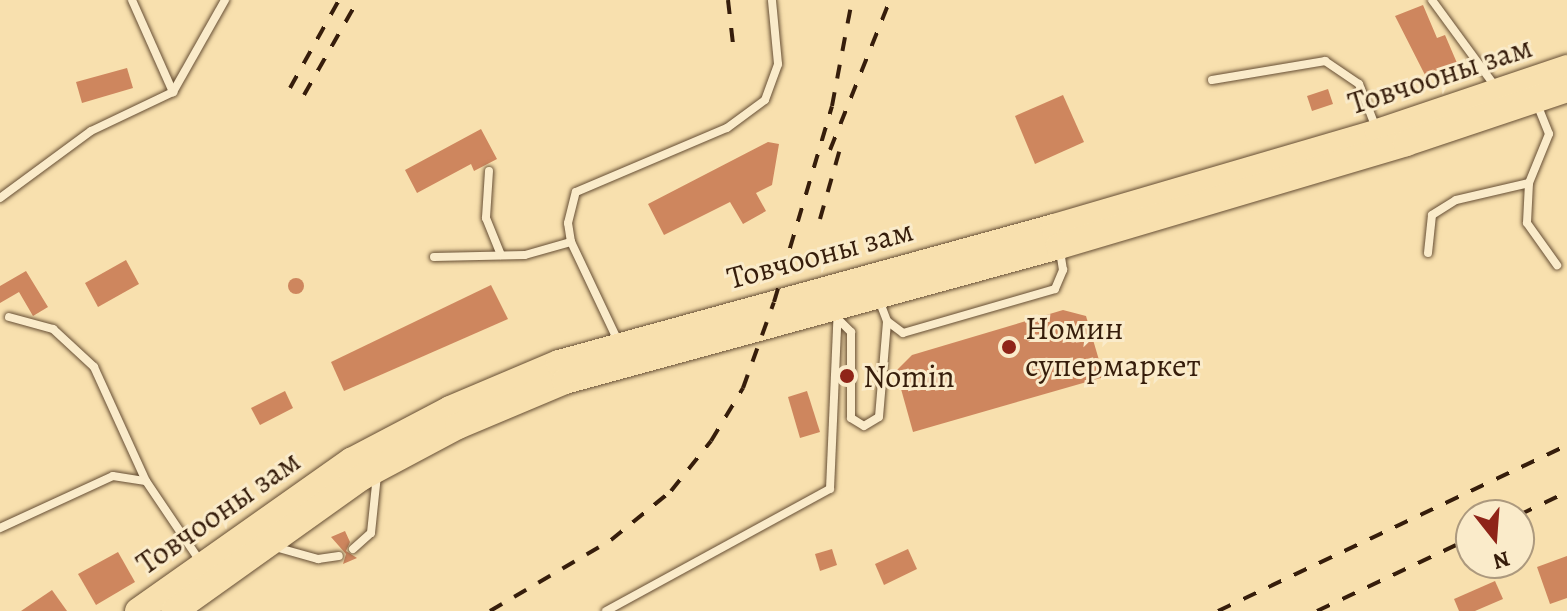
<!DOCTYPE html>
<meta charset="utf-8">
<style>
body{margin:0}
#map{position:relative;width:1567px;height:611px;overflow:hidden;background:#f8e0ae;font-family:Alegreya,serif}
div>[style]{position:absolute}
.building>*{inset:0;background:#ce865e}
.round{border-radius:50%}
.roads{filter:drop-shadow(0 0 2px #664e34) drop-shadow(0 0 2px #664e34)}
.service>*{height:8px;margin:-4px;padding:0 4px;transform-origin:4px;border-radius:4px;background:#faebca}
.trunk>*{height:26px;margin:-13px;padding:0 13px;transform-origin:13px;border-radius:13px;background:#f8e0ae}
.rail>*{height:4px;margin-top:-2px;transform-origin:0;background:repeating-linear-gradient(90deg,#361d0b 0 14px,transparent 0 28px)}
.dots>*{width:22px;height:22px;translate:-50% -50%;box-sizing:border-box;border:4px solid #faebca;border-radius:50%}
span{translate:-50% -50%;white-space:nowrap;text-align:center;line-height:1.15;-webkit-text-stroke:6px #faebca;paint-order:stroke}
.street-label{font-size:32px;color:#361d0b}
.poi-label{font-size:32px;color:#361d0b}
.left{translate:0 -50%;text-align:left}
.north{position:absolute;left:1455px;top:499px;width:80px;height:80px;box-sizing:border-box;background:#faebca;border:2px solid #ac997e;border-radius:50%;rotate:163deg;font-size:22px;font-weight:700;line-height:32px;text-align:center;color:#361d0b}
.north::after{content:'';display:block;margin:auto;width:28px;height:36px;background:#8f2418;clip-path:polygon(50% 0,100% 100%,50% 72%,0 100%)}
</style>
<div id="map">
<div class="building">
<i style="clip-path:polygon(1423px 5px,1437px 38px,1445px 35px,1457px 63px,1425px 75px,1395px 16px)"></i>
<i style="clip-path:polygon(127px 68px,133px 88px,82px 103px,76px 82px)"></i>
<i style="clip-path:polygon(1328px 89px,1333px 104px,1312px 111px,1307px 96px)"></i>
<i style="clip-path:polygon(1063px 95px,1084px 142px,1035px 164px,1015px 116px)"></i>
<i style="clip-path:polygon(481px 129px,497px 159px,474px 171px,471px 164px,417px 193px,405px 170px)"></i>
<i style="clip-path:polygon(768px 142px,779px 144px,772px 185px,756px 193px,766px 211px,743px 224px,730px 202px,664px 235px,648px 204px)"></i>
<i style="clip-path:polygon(126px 260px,139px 284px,98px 307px,85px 283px)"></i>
<i style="clip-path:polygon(26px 271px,48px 307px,33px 316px,19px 292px,0 303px,0 286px)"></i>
<i class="round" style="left:288px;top:278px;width:16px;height:16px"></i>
<i style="clip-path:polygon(491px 285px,508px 319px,344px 391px,331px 362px)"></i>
<i style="clip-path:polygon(1063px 310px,1086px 316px,1104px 377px,913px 432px,896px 371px,912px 355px)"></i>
<i style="clip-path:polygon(285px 391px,293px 408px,260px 425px,251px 408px)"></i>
<i style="clip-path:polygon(807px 391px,820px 432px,800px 438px,788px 397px)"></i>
<i style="clip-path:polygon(345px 531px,350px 542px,346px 551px,357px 558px,343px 564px,346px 554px,331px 537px)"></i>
<i style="clip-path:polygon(832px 549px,837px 565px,820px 571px,815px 554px)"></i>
<i style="clip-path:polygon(908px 549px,917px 569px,884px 585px,875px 564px)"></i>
<i style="clip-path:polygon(118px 552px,135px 582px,96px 605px,78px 574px)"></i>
<i style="clip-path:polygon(1567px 556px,1567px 598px,1550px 604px,1537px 567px)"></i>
<i style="clip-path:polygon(1495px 581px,1503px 599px,1475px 611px,1459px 611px,1454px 599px)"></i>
<i style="clip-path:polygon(52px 590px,67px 611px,21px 611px)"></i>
</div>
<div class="roads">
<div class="service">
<i style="left:132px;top:0;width:101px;rotate:66deg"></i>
<i style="left:1432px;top:0;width:107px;rotate:53.8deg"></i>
<i style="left:1212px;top:80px;width:115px;rotate:-9.5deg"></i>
<i style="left:1325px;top:61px;width:41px;rotate:34.1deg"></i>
<i style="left:1359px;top:84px;width:47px;rotate:68.9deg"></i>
<i style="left:1537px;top:104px;width:32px;rotate:68deg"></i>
<i style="left:1549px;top:134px;width:53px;rotate:112.2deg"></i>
<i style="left:1529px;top:183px;width:40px;rotate:92.9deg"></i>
<i style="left:1527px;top:223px;width:52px;rotate:54.5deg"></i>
<i style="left:489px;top:171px;width:47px;rotate:93.7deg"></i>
<i style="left:486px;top:218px;width:40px;rotate:68deg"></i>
<i style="left:0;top:198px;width:113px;rotate:-36.4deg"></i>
<i style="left:91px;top:131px;width:91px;rotate:-25.4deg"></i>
<i style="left:173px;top:92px;width:106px;rotate:-60.5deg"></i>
<i style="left:1428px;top:253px;width:38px;rotate:-84deg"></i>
<i style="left:1432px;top:215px;width:28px;rotate:-32deg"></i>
<i style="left:1456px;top:200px;width:75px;rotate:-13.1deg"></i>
<i style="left:434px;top:257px;width:91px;rotate:-1.3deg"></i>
<i style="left:525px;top:255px;width:48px;rotate:-15.8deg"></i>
<i style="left:879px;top:300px;width:22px;rotate:69deg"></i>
<i style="left:887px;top:321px;width:20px;rotate:37deg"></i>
<i style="left:903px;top:333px;width:158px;rotate:-16.1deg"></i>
<i style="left:1055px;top:289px;width:21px;rotate:-67deg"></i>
<i style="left:1063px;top:270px;width:19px;rotate:-99deg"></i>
<i style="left:9px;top:317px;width:46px;rotate:15.3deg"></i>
<i style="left:53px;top:329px;width:56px;rotate:42.8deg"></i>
<i style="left:94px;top:367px;width:125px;rotate:65.5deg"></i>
<i style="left:146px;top:481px;width:97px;rotate:56deg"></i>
<i style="left:837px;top:318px;width:20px;rotate:45deg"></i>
<i style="left:851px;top:332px;width:86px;rotate:90deg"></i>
<i style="left:851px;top:418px;width:15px;rotate:32deg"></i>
<i style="left:864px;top:426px;width:17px;rotate:-31deg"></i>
<i style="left:879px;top:417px;width:95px;rotate:-85.2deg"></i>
<i style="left:619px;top:343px;width:112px;rotate:-115.4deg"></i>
<i style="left:571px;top:242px;width:19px;rotate:-99deg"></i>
<i style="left:568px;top:223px;width:32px;rotate:-76deg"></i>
<i style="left:576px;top:192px;width:164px;rotate:-23deg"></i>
<i style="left:727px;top:128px;width:47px;rotate:-36.4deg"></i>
<i style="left:765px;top:100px;width:38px;rotate:-70deg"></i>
<i style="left:778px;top:64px;width:64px;rotate:-95.4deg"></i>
<i style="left:0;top:528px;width:124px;rotate:-24.7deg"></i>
<i style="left:113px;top:476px;width:33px;rotate:9deg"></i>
<i style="left:275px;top:547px;width:45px;rotate:15.6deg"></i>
<i style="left:318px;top:559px;width:21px;rotate:-8deg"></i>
<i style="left:353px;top:549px;width:24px;rotate:-42deg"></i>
<i style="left:371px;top:533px;width:58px;rotate:-84.1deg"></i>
<i style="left:606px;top:611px;width:255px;rotate:-28.6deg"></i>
<i style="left:830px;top:489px;width:180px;rotate:-87.5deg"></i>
</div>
<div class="trunk">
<i style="left:138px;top:611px;width:261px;rotate:-35.2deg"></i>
<i style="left:351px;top:461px;width:112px;rotate:-27.7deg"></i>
<i style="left:450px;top:409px;width:118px;rotate:-22.9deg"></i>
<i style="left:559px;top:363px;width:513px;rotate:-15.36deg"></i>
<i style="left:1054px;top:227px;width:338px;rotate:-16.3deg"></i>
<i style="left:1378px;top:132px;width:200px;rotate:-18.7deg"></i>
<i style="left:174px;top:611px;width:231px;rotate:-35.5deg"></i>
<i style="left:362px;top:477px;width:109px;rotate:-28deg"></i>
<i style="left:458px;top:426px;width:116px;rotate:-22.8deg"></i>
<i style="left:565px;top:381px;width:512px;rotate:-15.28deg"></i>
<i style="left:1059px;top:246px;width:362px;rotate:-16.5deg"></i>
<i style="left:1406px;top:143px;width:170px;rotate:-18.5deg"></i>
</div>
</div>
<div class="rail">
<i style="left:728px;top:0;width:44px;rotate:83.5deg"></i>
<i style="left:290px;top:88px;width:101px;rotate:-60.9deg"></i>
<i style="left:304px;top:95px;width:109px;rotate:-60.4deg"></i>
<i style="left:830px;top:150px;width:162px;rotate:-68.2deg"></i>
<i style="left:820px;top:219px;width:84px;rotate:-74.1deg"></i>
<i style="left:1519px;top:515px;width:53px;rotate:-25.6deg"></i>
<i style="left:490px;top:611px;width:140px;rotate:-30.4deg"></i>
<i style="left:611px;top:540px;width:77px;rotate:-39.2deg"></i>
<i style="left:671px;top:491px;width:64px;rotate:-51.3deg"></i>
<i style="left:711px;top:441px;width:62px;rotate:-58.9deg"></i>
<i style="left:743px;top:388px;width:91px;rotate:-70.2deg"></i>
<i style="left:774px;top:302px;width:204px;rotate:-73.5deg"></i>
<i style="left:832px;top:106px;width:108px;rotate:-79.3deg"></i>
<i style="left:1218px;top:611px;width:386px;rotate:-25.4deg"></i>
<i style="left:1317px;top:611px;width:170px;rotate:-25.4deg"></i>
</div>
<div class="dots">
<i style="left:1009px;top:347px;background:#8f2418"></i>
<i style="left:847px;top:376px;background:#8f2418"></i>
</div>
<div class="street-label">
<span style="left:1440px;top:75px;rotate:-18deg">Товчооны зам</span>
<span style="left:820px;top:254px;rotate:-15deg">Товчооны зам</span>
<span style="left:218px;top:512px;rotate:-35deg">Товчооны зам</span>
</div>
<div class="poi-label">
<span class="left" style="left:1025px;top:347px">Номин<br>супермаркет</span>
<span class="left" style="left:863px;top:376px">Nomin</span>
</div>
<div class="north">N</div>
</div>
